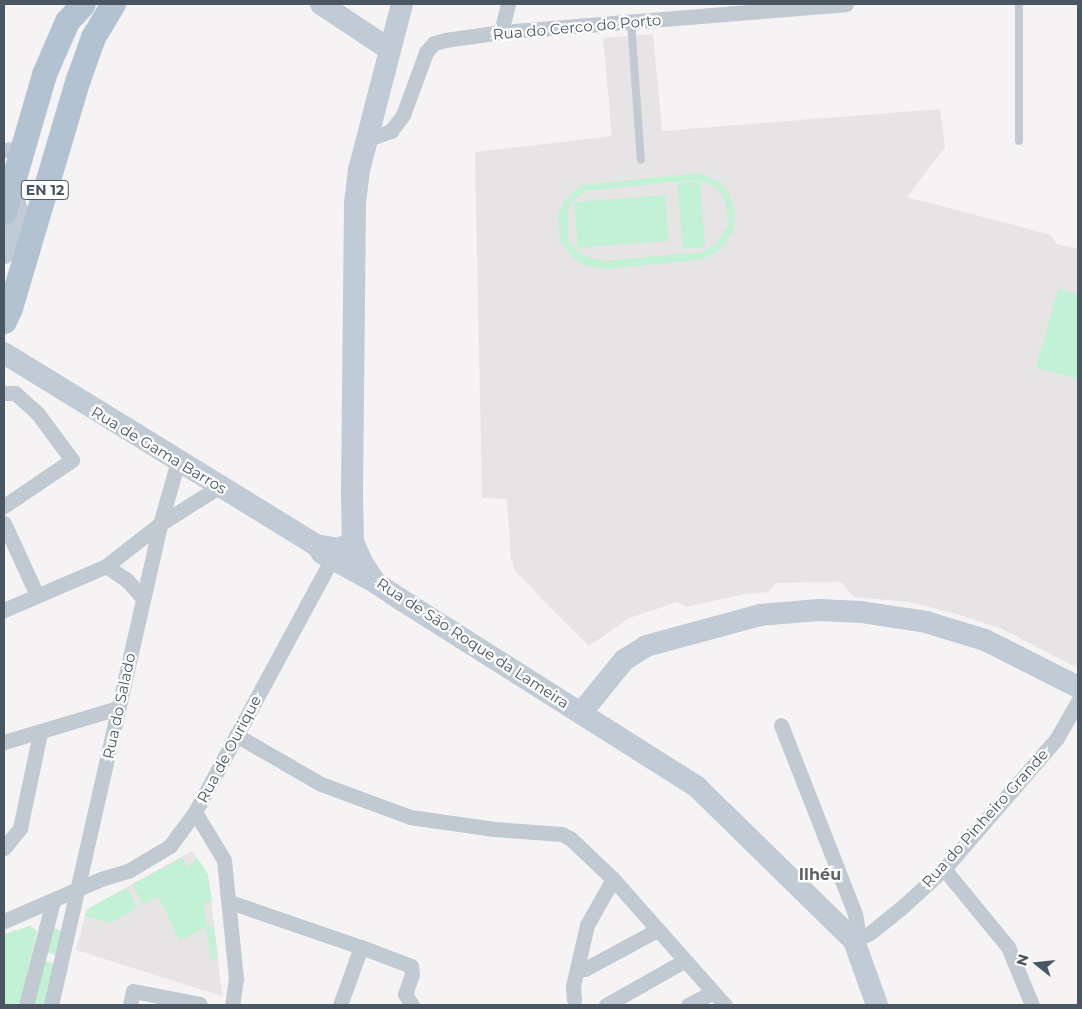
<!DOCTYPE html>
<meta charset="utf-8">
<style>
body{margin:0}
#map{position:relative;width:1082px;height:1009px;overflow:hidden;background:#f5f3f3;font-family:Montserrat,sans-serif}
div>[style]{position:absolute}
.education>*{inset:0;background:#e6e4e5}
.green>*{inset:0;background:#c3f1d5}
.lane>*{height:8px;margin:-4px;padding:0 4px;transform-origin:4px;border-radius:4px;background:#c1cad2}
.street>*{height:15px;margin:-7.5px;padding:0 7.5px;transform-origin:7.5px;border-radius:7.5px;background:#c1cad2}
.secondary>*{height:22px;margin:-11px;padding:0 11px;transform-origin:11px;border-radius:11px;background:#c1cbd6}
.primary>*{height:25px;margin:-12.5px;padding:0 12.5px;transform-origin:12.5px;border-radius:12.5px;background:#b3c2d1}
span{translate:-50% -50%;white-space:nowrap;text-align:center;line-height:1.15;-webkit-text-stroke:4.5px #fff;paint-order:stroke}
.shield-label span{padding:1px 4px;background:#fff;border:1px solid;border-radius:4px;-webkit-text-stroke-width:0}
.shield-label{font-size:14px;color:#4a5661;font-weight:700}
.street-label{font-size:15px;color:#4a5661}
.neighbourhood-label{font-size:16px;color:#5f6368;font-weight:700}
.frame{position:absolute;inset:0;border:5px solid #4a5661;pointer-events:none}
.north{position:absolute;left:1012px;top:939px;width:50px;height:50px;-webkit-text-stroke:4px #fff;paint-order:stroke;rotate:286deg;font-size:14px;font-weight:700;line-height:20px;text-align:center;color:#4a5661}
.north::after{content:'';display:block;margin:auto;width:18px;height:22px;background:#4a5661;clip-path:polygon(50% 0,100% 100%,50% 72%,0 100%)}
</style>
<div id="map">
<div class="education">
<i style="clip-path:polygon(653px 34px,662px 131px,940px 109px,945px 147px,907px 197px,1051px 235px,1056px 244px,1078px 249px,1078px 668px,1002px 629px,960px 615px,910px 602px,853px 597px,842px 582px,776px 583px,768px 592px,745px 594px,686px 607px,677px 602px,629px 618px,589px 646px,516px 572px,511px 560px,507px 499px,482px 498px,475px 152px,612px 136px,603px 38px)"></i>
<i style="clip-path:polygon(192px 851px,204px 868px,209px 881px,222px 996px,76px 950px,87px 909px)"></i>
</div>
<div class="green">
<i style="clip-path:polygon(evenodd,699px 173px,719px 181px,729px 193px,735px 213px,733px 231px,724px 246px,715px 253px,700px 260px,605px 269px,587px 266px,575px 260px,560px 241px,558px 215px,563px 203px,580px 185px,699px 173px,694px 180px,699px 181px,677px 183px,683px 249px,705px 247px,700px 181px,714px 186px,723px 196px,727px 209px,728px 224px,722px 237px,712px 247px,701px 252px,604px 261px,584px 256px,568px 240px,568px 210px,572px 202px,586px 191px,694px 180px)"></i>
<i style="clip-path:polygon(665px 195px,669px 241px,578px 248px,574px 202px)"></i>
<i style="clip-path:polygon(1058px 289px,1078px 294px,1078px 379px,1036px 368px)"></i>
<i style="clip-path:polygon(182px 858px,188px 867px,198px 859px,208px 875px,212px 902px,204px 903px,206px 926px,214px 926px,218px 958px,211px 960px,206px 927px,180px 941px,158px 896px,143px 904px,133px 884px)"></i>
<i style="clip-path:polygon(127px 888px,137px 908px,110px 923px,84px 916px,91px 907px)"></i>
<i style="clip-path:polygon(30px 926px,37px 931px,20px 1003px,4px 1005px,4px 934px)"></i>
<i style="clip-path:polygon(54px 927px,62px 932px,58px 955px,44px 952px)"></i>
<i style="clip-path:polygon(42px 960px,56px 964px,46px 1005px,31px 1005px)"></i>
</div>
<div class="lane">
<i style="left:631px;top:22px;width:138px;rotate:85.9deg"></i>
<i style="left:1019px;top:141px;width:137px;rotate:-90deg"></i>
</div>
<div class="street">
<i style="left:501px;top:32px;width:29px;rotate:-76deg"></i>
<i style="left:366px;top:140px;width:27px;rotate:-20deg"></i>
<i style="left:391px;top:131px;width:20px;rotate:-53deg"></i>
<i style="left:403px;top:115px;width:67px;rotate:-69.9deg"></i>
<i style="left:426px;top:52px;width:12px;rotate:-48deg"></i>
<i style="left:434px;top:43px;width:11px;rotate:-15deg"></i>
<i style="left:445px;top:40px;width:57px;rotate:-8.1deg"></i>
<i style="left:501px;top:32px;width:346px;rotate:-4.6deg"></i>
<i style="left:4px;top:150px;width:19px;rotate:-6deg"></i>
<i style="left:4px;top:393px;width:11px"></i>
<i style="left:15px;top:393px;width:31px;rotate:42deg"></i>
<i style="left:38px;top:414px;width:57px;rotate:53.5deg"></i>
<i style="left:72px;top:460px;width:82px;rotate:145.9deg"></i>
<i style="left:178px;top:461px;width:66px;rotate:105.9deg"></i>
<i style="left:160px;top:524px;width:71px;rotate:-32.3deg"></i>
<i style="left:4px;top:523px;width:79px;rotate:65.4deg"></i>
<i style="left:106px;top:566px;width:25px;rotate:34deg"></i>
<i style="left:127px;top:580px;width:23px;rotate:49deg"></i>
<i style="left:4px;top:610px;width:111px;rotate:-23.3deg"></i>
<i style="left:106px;top:566px;width:68px;rotate:-37.9deg"></i>
<i style="left:781px;top:725px;width:203px;rotate:68.6deg"></i>
<i style="left:855px;top:914px;width:11px;rotate:80deg"></i>
<i style="left:857px;top:925px;width:16px;rotate:101deg"></i>
<i style="left:236px;top:735px;width:98px;rotate:30deg"></i>
<i style="left:321px;top:784px;width:95px;rotate:20.3deg"></i>
<i style="left:410px;top:817px;width:85px;rotate:8.1deg"></i>
<i style="left:494px;top:829px;width:68px;rotate:4.2deg"></i>
<i style="left:562px;top:834px;width:10px;rotate:29deg"></i>
<i style="left:571px;top:839px;width:58px;rotate:43.6deg"></i>
<i style="left:613px;top:879px;width:169px;rotate:48.4deg"></i>
<i style="left:4px;top:742px;width:119px;rotate:-16.6deg"></i>
<i style="left:195px;top:812px;width:56px;rotate:58.9deg"></i>
<i style="left:224px;top:860px;width:119px;rotate:84.2deg"></i>
<i style="left:236px;top:978px;width:27px;rotate:98deg"></i>
<i style="left:4px;top:848px;width:26px;rotate:-51deg"></i>
<i style="left:20px;top:828px;width:97px;rotate:-78.1deg"></i>
<i style="left:944px;top:869px;width:101px;rotate:50.6deg"></i>
<i style="left:1008px;top:947px;width:63px;rotate:67.5deg"></i>
<i style="left:230px;top:902px;width:139px;rotate:19deg"></i>
<i style="left:361px;top:947px;width:62px;rotate:109.9deg"></i>
<i style="left:4px;top:921px;width:106px;rotate:-23.4deg"></i>
<i style="left:101px;top:879px;width:28px;rotate:-17deg"></i>
<i style="left:128px;top:871px;width:49px;rotate:-30.8deg"></i>
<i style="left:170px;top:846px;width:42px;rotate:-53.7deg"></i>
<i style="left:195px;top:812px;width:288px;rotate:-61.6deg"></i>
<i style="left:854px;top:941px;width:18px;rotate:-27deg"></i>
<i style="left:870px;top:933px;width:38px;rotate:-39deg"></i>
<i style="left:900px;top:909px;width:59px;rotate:-42.3deg"></i>
<i style="left:944px;top:869px;width:173px;rotate:-49.2deg"></i>
<i style="left:1057px;top:738px;width:43px;rotate:-60.4deg"></i>
<i style="left:361px;top:947px;width:53px;rotate:20.8deg"></i>
<i style="left:411px;top:966px;width:8px;rotate:83deg"></i>
<i style="left:412px;top:974px;width:21px;rotate:109deg"></i>
<i style="left:405px;top:994px;width:13px;rotate:58deg"></i>
<i style="left:577px;top:969px;width:8px"></i>
<i style="left:585px;top:969px;width:82px;rotate:-28.4deg"></i>
<i style="left:574px;top:1000px;width:14px;rotate:-94deg"></i>
<i style="left:573px;top:986px;width:63px;rotate:-77.1deg"></i>
<i style="left:587px;top:925px;width:53px;rotate:-60.5deg"></i>
<i style="left:26px;top:1005px;width:107px;rotate:-75.4deg"></i>
<i style="left:51px;top:1005px;width:493px;rotate:-77.2deg"></i>
<i style="left:130px;top:1005px;width:14px;rotate:-78deg"></i>
<i style="left:133px;top:991px;width:68px;rotate:11deg"></i>
<i style="left:606px;top:1005px;width:90px;rotate:-29.4deg"></i>
<i style="left:688px;top:1005px;width:28px;rotate:-27deg"></i>
</div>
<div class="secondary">
<i style="left:321px;top:4px;width:82px;rotate:33.5deg"></i>
<i style="left:402px;top:4px;width:171px;rotate:104.5deg"></i>
<i style="left:359px;top:170px;width:34px;rotate:97deg"></i>
<i style="left:355px;top:204px;width:292px;rotate:90.6deg"></i>
<i style="left:352px;top:496px;width:46px;rotate:88.8deg"></i>
<i style="left:353px;top:542px;width:24px;rotate:66deg"></i>
<i style="left:363px;top:564px;width:23px;rotate:56deg"></i>
<i style="left:376px;top:583px;width:29px;rotate:34deg"></i>
<i style="left:400px;top:599px;width:352px;rotate:32.3deg"></i>
<i style="left:697px;top:787px;width:220px;rotate:44.4deg"></i>
<i style="left:854px;top:941px;width:68px;rotate:70.2deg"></i>
<i style="left:4px;top:253px;width:44px;rotate:-72.8deg"></i>
<i style="left:17px;top:211px;width:23px;rotate:-105deg"></i>
<i style="left:4px;top:353px;width:366px;rotate:31.6deg"></i>
<i style="left:316px;top:545px;width:23px;rotate:10deg"></i>
<i style="left:339px;top:549px;width:16px;rotate:-27deg"></i>
<i style="left:318px;top:547px;width:7px;rotate:56deg"></i>
<i style="left:322px;top:553px;width:60px;rotate:28.7deg"></i>
<i style="left:581px;top:713px;width:68px;rotate:-50.9deg"></i>
<i style="left:624px;top:660px;width:26px;rotate:-32deg"></i>
<i style="left:646px;top:646px;width:118px;rotate:-15.2deg"></i>
<i style="left:760px;top:615px;width:59px;rotate:-4.8deg"></i>
<i style="left:819px;top:610px;width:42px;rotate:2.7deg"></i>
<i style="left:861px;top:612px;width:66px;rotate:8.7deg"></i>
<i style="left:926px;top:622px;width:62px;rotate:17deg"></i>
<i style="left:985px;top:640px;width:104px;rotate:26.8deg"></i>
</div>
<div class="primary">
<i style="left:4px;top:212px;width:144px;rotate:-73.8deg"></i>
<i style="left:44px;top:74px;width:58px;rotate:-66.5deg"></i>
<i style="left:67px;top:21px;width:23px;rotate:-47deg"></i>
<i style="left:4px;top:321px;width:14px;rotate:-65deg"></i>
<i style="left:10px;top:308px;width:239px;rotate:-73.5deg"></i>
<i style="left:78px;top:79px;width:45px;rotate:-70.3deg"></i>
<i style="left:93px;top:37px;width:39px;rotate:-59deg"></i>
</div>
<div class="shield-label">
<span style="left:45px;top:190px">EN 12</span>
</div>
<div class="street-label">
<span style="left:577px;top:27px;rotate:-5deg">Rua do Cerco do Porto</span>
<span style="left:159px;top:450px;rotate:31deg">Rua de Gama Barros</span>
<span style="left:473px;top:643px;rotate:33deg">Rua de São Roque da Lameira</span>
<span style="left:119px;top:706px;rotate:-78deg">Rua do Salado</span>
<span style="left:229px;top:749px;rotate:-62deg">Rua de Ourique</span>
<span style="left:985px;top:818px;rotate:-48deg">Rua do Pinheiro Grande</span>
</div>
<div class="neighbourhood-label">
<span style="left:820px;top:875px">Ilhéu</span>
</div>
<div class="frame"></div>
<div class="north">N</div>
</div>
